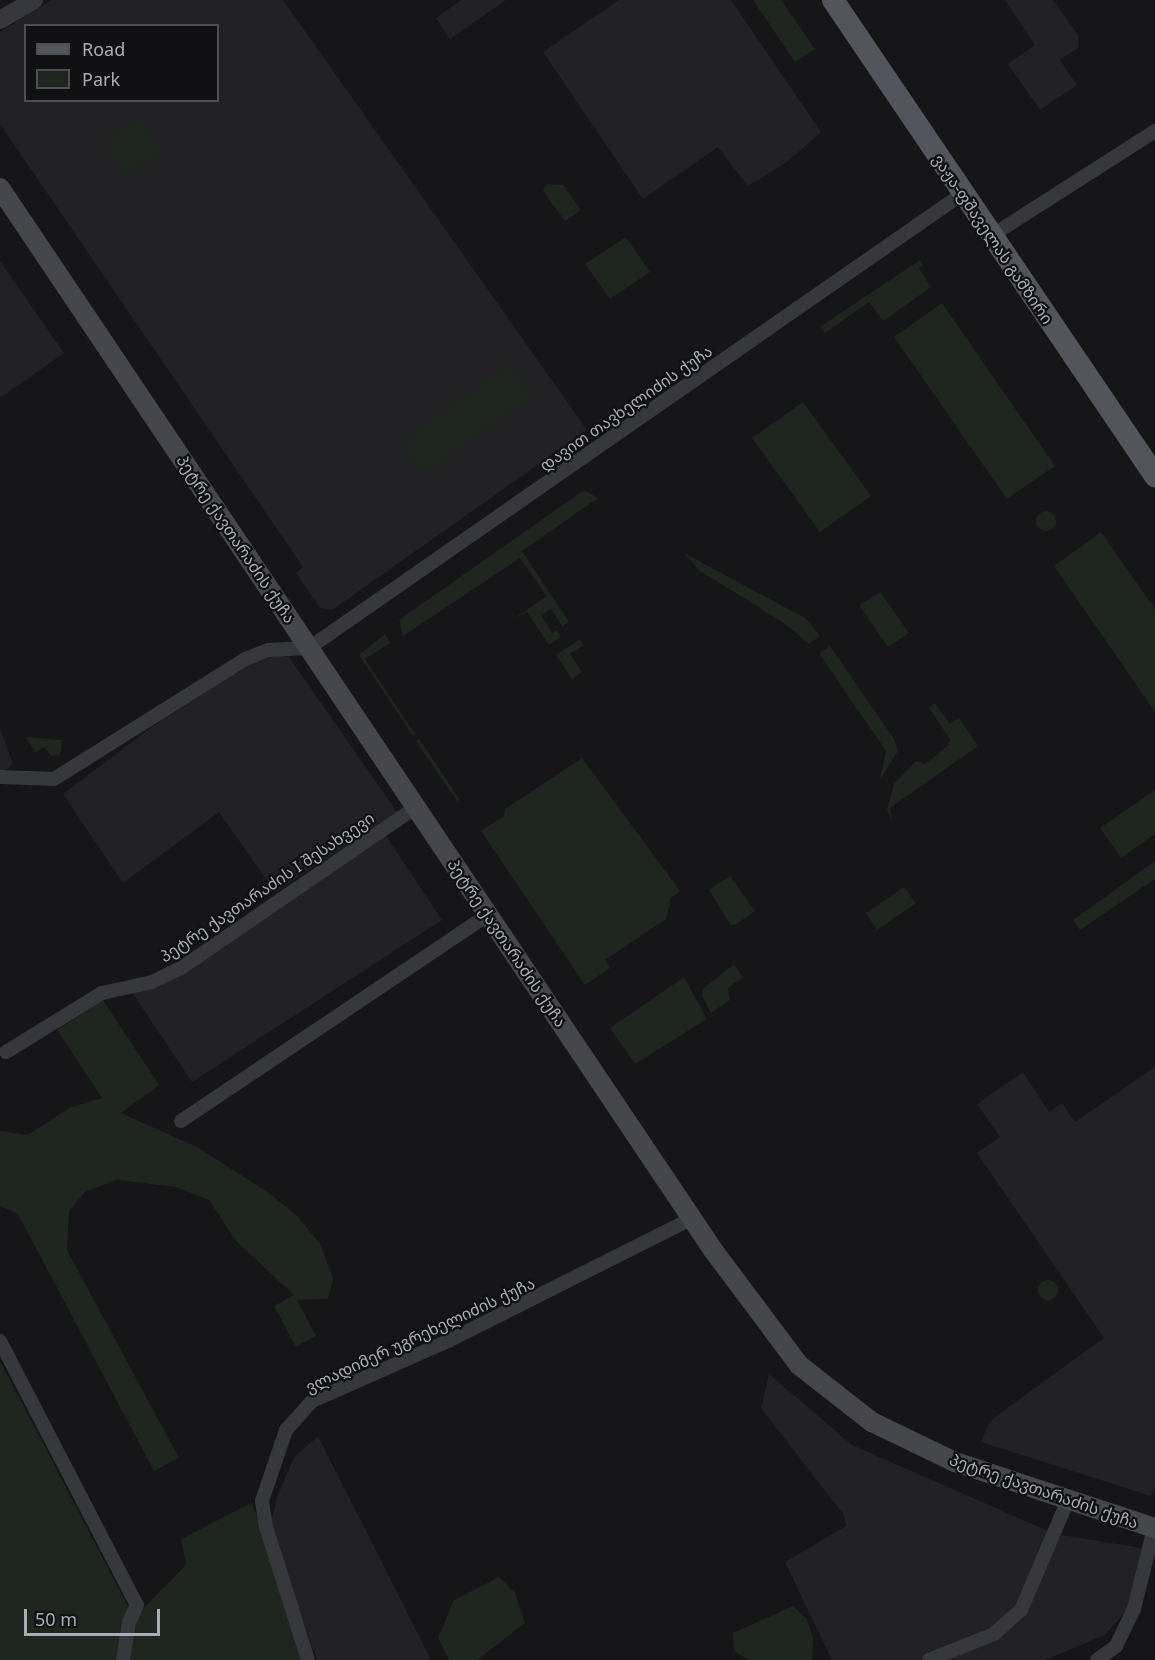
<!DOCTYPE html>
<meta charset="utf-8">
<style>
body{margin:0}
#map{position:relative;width:1155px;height:1660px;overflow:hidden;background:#161618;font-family:"Noto Sans","Noto Sans Georgian",sans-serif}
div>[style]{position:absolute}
.built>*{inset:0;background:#222225}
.green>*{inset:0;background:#1e261f}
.round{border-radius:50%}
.minor>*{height:14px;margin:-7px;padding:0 7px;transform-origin:7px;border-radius:7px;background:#37383d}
.tertiary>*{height:18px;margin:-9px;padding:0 9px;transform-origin:9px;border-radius:9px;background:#37383d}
.secondary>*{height:20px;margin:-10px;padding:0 10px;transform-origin:10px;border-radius:10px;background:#45474d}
.primary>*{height:22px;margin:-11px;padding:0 11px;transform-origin:11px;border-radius:11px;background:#53555c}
span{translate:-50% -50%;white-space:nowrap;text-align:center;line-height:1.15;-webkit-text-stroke:4.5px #111113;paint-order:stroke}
.street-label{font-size:16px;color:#a8adb8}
.legend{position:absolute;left:24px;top:24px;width:195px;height:78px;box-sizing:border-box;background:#111113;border:2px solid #4d4f55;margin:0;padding:8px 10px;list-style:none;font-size:18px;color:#a8adb8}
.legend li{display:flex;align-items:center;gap:12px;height:30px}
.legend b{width:30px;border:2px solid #4d4f55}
.scale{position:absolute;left:24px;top:1609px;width:136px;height:27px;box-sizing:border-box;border:3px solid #a8adb8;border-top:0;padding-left:8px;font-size:18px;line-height:21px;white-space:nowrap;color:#a8adb8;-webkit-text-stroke:4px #111113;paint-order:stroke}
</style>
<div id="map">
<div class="built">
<i style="clip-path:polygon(evenodd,52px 0,283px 0,587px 430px,332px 610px,320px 608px,296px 573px,303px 567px,0 124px,0 32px,52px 0,26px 26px,218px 26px,218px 100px,26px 100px,26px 26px)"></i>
<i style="clip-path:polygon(461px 0,506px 0,450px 39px,436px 18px)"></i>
<i style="clip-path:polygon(619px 0,731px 0,821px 132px,788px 161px,748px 186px,718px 147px,643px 199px,543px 52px)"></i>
<i style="clip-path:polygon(1005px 0,1053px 0,1078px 35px,1079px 47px,1060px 60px,1077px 85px,1040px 110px,1008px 64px,1035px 45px)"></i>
<i style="clip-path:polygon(0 261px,64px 353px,0 398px)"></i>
<i style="clip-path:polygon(280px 655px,289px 657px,397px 812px,275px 892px,219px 812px,123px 883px,63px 794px,156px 724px,248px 664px)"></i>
<i style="clip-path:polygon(0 727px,13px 765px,0 774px)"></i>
<i style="clip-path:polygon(386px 836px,442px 920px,192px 1082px,129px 988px,184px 972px)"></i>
<i style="clip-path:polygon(1155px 1067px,1155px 1487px,1151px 1496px,981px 1442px,989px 1423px,1003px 1411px,1104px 1338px,977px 1153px,1000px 1137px,977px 1104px,1023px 1072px,1049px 1112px,1062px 1103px,1075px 1122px)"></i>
<i style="clip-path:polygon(769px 1374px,852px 1445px,1055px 1534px,1148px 1549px,1130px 1606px,1105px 1635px,1045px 1660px,832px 1660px,785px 1562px,846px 1526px,844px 1515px,761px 1408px)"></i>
<i style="clip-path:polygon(318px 1436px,431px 1660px,317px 1660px,270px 1528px,277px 1497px,294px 1458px)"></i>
</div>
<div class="green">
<i style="clip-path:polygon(753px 0,781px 0,815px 49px,795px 62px)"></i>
<i style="clip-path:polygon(139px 117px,163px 151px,126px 177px,102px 142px)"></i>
<i style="clip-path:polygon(547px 184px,563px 185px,581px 210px,565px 221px,543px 191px)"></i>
<i style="clip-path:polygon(626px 237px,650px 272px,610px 299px,585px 264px)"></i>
<i style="clip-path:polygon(920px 260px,923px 265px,919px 268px,931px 287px,883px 321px,869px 302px,825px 333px,820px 327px)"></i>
<i style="clip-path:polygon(942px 303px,1055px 466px,1007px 499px,894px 337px)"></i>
<i style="clip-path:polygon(509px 363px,533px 396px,423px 475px,400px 442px)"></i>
<i style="clip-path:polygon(803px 402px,871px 496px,820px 532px,752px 438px)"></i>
<i style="clip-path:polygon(584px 490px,598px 498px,522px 551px,569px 622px,562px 626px,551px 609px,541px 615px,552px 633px,557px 630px,561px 637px,549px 645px,527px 612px,513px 619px,547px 596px,520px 558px,403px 636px,399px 620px)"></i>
<i class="round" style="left:1036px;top:511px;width:20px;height:20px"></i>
<i style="clip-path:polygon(1101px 532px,1155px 609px,1155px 712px,1054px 566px)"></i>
<i style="clip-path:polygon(684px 553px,805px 618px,820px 636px,809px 644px,784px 623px,700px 571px)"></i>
<i style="clip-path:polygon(880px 592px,909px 633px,888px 647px,859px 605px)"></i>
<i style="clip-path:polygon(385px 634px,390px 643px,365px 659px,415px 734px,413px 736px,359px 655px)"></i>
<i style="clip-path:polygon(580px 639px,584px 645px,570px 654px,582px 672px,572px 679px,556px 655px)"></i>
<i style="clip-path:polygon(830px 646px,894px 739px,898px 751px,880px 780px,886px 751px,819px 653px)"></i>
<i style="clip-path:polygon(935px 703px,950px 724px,959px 718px,978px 746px,890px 808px,893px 822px,887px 810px,894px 784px,916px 761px,925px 764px,949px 745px,950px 739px,929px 708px)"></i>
<i style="clip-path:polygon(26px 737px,62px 740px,60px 755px,51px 756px,45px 747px,35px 752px)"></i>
<i style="clip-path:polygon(419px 739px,460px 800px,457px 801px,416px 741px)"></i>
<i style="clip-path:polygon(582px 758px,680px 891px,671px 898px,666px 919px,605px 960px,610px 968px,585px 985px,481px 831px,504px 816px,505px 809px)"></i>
<i style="clip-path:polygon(1155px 790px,1155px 834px,1121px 858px,1100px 828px)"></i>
<i style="clip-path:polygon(1155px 861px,1155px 879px,1080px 930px,1073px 920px)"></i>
<i style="clip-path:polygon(730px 876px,755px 911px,735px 925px,731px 925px,709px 890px)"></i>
<i style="clip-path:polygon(904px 887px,916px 903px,877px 930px,866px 913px)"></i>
<i style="clip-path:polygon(734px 964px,743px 977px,728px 988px,730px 1000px,711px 1013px,702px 996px,703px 989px)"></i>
<i style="clip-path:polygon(684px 977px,707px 1019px,635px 1064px,610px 1028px)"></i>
<i style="clip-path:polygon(103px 1000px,159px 1085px,121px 1113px,199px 1148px,269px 1193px,298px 1217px,321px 1245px,333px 1279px,328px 1299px,297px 1300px,316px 1336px,296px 1347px,274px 1306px,294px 1295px,236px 1241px,209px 1200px,176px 1187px,116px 1180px,85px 1192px,69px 1211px,67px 1250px,179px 1458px,154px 1471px,18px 1214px,0 1206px,0 1131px,28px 1135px,69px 1108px,102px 1098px,57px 1030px)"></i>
<i class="round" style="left:1038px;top:1280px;width:20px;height:20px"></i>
<i style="clip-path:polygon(0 1361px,134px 1618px,186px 1565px,181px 1539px,251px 1503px,262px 1527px,303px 1660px,0 1660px)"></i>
<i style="clip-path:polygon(499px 1577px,515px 1593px,525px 1623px,477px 1660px,449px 1660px,438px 1638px,454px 1600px)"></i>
<i style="clip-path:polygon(793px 1606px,807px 1619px,813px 1638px,812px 1660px,748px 1660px,734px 1651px,733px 1633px)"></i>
</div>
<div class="minor">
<i style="left:991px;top:236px;width:195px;rotate:-32.6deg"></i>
<i style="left:0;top:777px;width:54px;rotate:2.1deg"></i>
<i style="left:54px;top:779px;width:226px;rotate:-32.1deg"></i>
<i style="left:245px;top:659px;width:25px;rotate:-21deg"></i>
<i style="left:268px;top:650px;width:41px;rotate:-2.8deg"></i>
<i style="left:309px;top:648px;width:795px;rotate:-34.81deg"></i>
<i style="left:6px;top:1052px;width:113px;rotate:-31.6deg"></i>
<i style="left:102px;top:993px;width:51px;rotate:-12.4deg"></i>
<i style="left:152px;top:982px;width:32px;rotate:-26deg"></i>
<i style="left:181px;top:968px;width:285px;rotate:-34.4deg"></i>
<i style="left:181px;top:1121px;width:370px;rotate:-33.9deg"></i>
<i style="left:0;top:1341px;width:297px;rotate:62.6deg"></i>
<i style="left:137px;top:1605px;width:19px;rotate:115deg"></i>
<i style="left:129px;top:1622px;width:38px;rotate:99deg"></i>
<i style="left:308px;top:1660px;width:139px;rotate:-107.5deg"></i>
<i style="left:266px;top:1527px;width:26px;rotate:-99deg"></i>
<i style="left:262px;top:1501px;width:75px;rotate:-71.3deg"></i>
<i style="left:286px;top:1430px;width:39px;rotate:-48deg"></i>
<i style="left:312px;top:1401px;width:149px;rotate:-23.8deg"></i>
<i style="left:448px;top:1341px;width:274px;rotate:-26.7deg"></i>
<i style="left:929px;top:1660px;width:70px;rotate:-21.8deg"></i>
<i style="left:994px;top:1634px;width:36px;rotate:-42deg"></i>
<i style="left:1021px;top:1610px;width:117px;rotate:-66.9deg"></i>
<i style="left:1097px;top:1660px;width:24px;rotate:-36deg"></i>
<i style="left:1116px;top:1646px;width:41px;rotate:-64.1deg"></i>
<i style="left:1134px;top:1609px;width:83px;rotate:-76.1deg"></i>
</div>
<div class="tertiary">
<i style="left:0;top:20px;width:39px;rotate:-30deg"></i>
</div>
<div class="secondary">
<i style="left:0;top:188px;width:1279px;rotate:56.12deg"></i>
<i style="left:713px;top:1250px;width:144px;rotate:53.2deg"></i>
<i style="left:799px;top:1365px;width:93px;rotate:38deg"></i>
<i style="left:872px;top:1422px;width:92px;rotate:25.7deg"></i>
<i style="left:955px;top:1462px;width:211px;rotate:18.3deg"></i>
</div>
<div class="primary">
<i style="left:833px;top:0;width:575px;rotate:55.92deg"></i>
</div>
<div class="street-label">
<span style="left:993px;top:239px;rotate:56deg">ვაჟა-ფშაველას გამზირი</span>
<span style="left:626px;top:408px;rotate:-35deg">დავით თავხელიძის ქუჩა</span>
<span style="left:236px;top:539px;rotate:56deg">პეტრე ქავთარაძის ქუჩა</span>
<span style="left:267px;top:887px;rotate:-34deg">პეტრე ქავთარაძის I შესახვევი</span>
<span style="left:507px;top:943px;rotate:56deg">პეტრე ქავთარაძის ქუჩა</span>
<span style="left:420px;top:1335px;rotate:-25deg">ვლადიმერ უგრეხელიძის ქუჩა</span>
<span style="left:1044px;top:1491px;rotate:19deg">პეტრე ქავთარაძის ქუჩა</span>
</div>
<ul class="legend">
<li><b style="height:8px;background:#53555c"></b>Road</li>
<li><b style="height:16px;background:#1e261f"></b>Park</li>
</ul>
<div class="scale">50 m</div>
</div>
